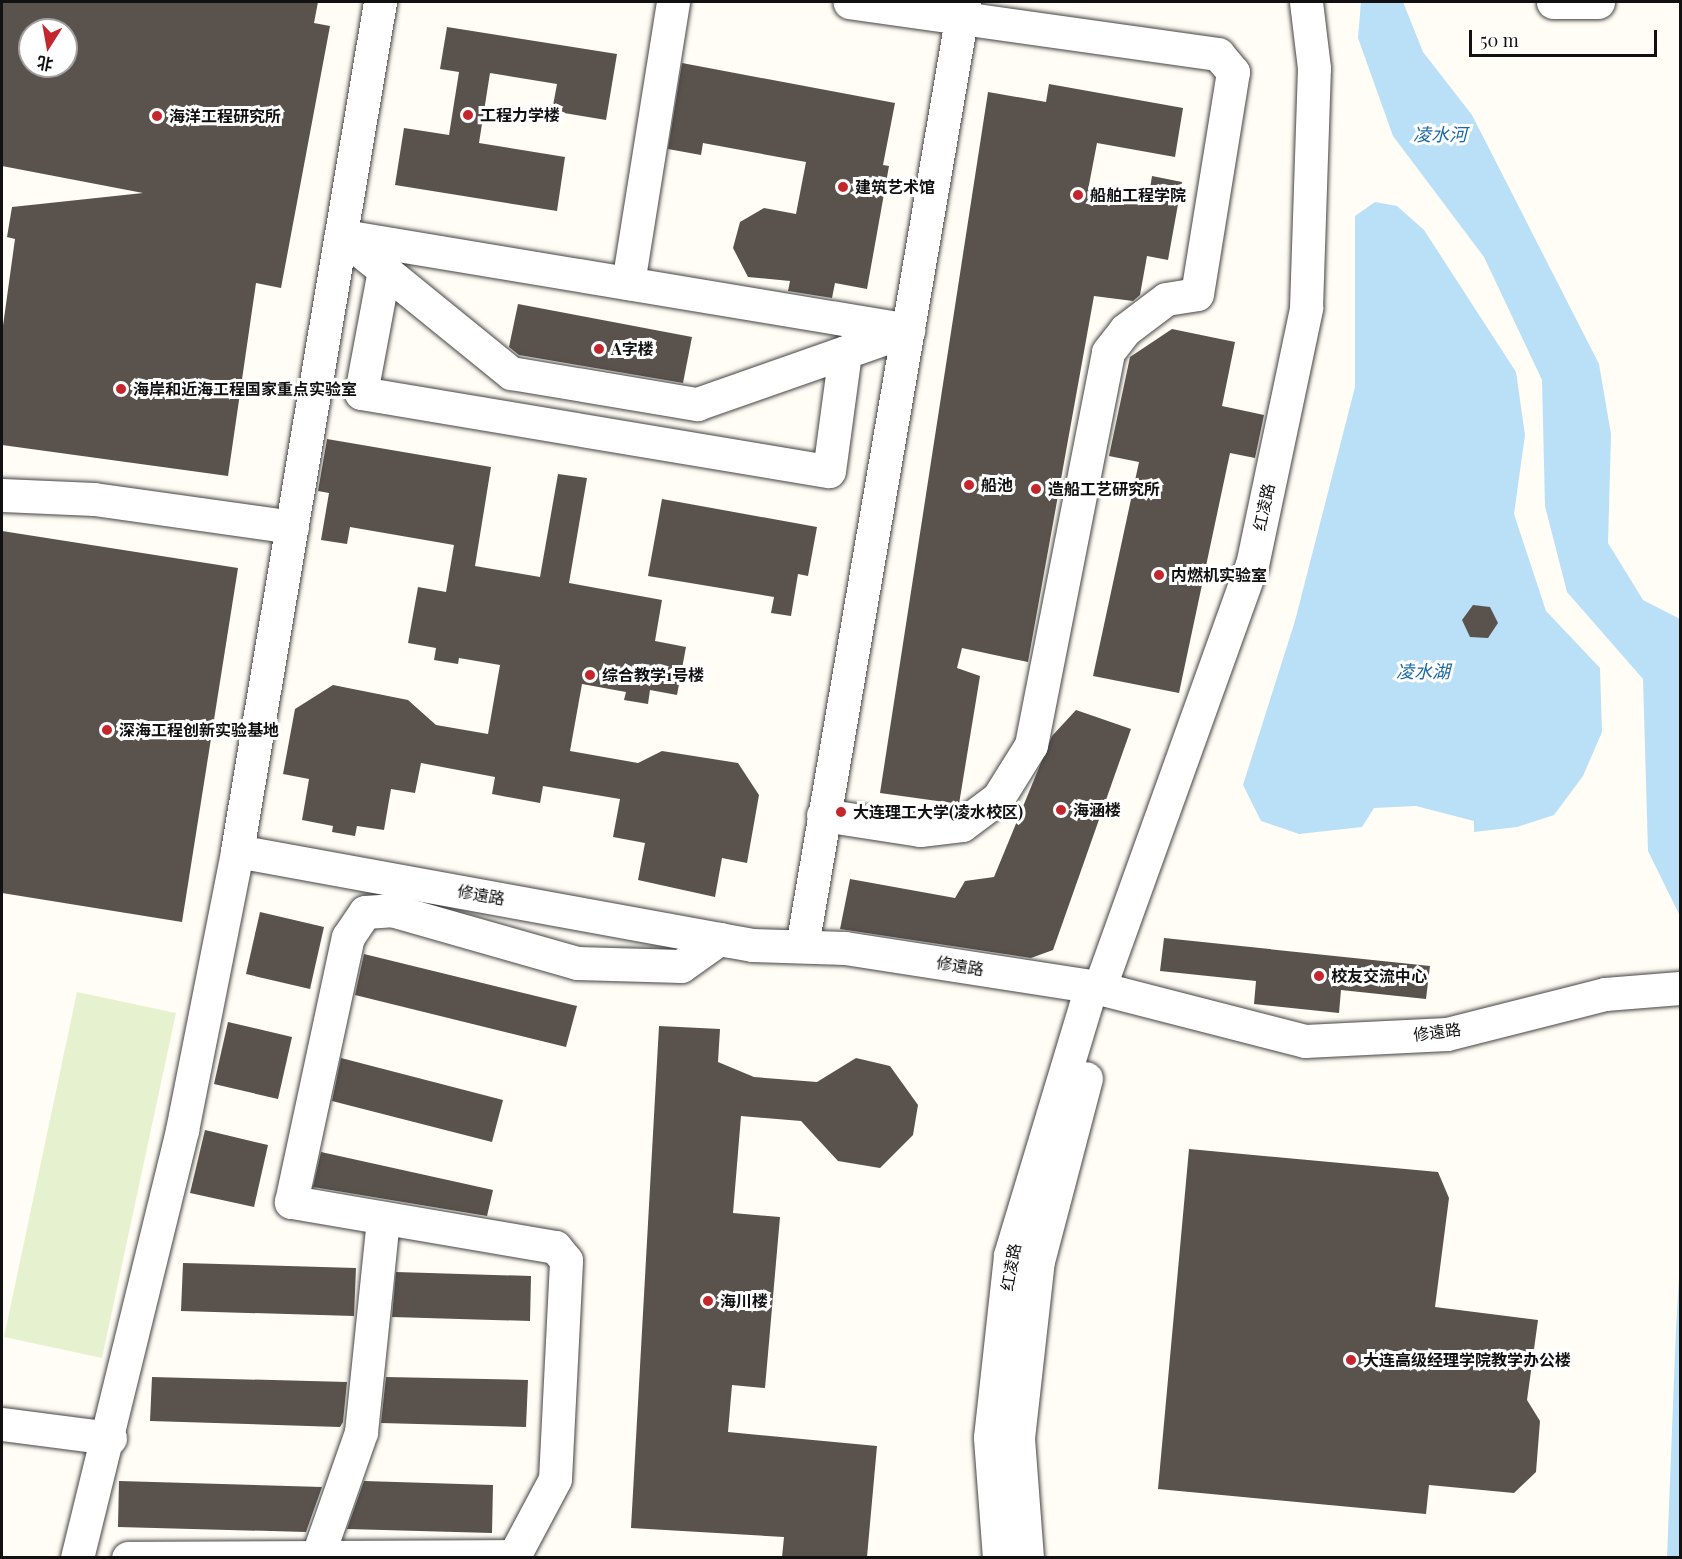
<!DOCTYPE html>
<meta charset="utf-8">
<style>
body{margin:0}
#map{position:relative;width:1682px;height:1559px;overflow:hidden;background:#fffdf5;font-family:"Playfair Display","Noto Sans SC",serif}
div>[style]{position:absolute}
.pitch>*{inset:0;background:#e6f2cf}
.water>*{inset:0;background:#b9e0f7}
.building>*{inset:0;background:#5a524d}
.roads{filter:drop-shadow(0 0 2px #444) drop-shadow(0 0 2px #444)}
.minor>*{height:33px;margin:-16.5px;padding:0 16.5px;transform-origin:16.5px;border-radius:16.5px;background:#fff}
.dots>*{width:16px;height:16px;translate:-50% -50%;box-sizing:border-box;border:3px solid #fff;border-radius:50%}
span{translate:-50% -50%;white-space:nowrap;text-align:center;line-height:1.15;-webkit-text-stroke:6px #fff;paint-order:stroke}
.poi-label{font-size:16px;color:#111;font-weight:700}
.left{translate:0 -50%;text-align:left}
.street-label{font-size:16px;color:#111}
.water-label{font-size:18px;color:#1768a6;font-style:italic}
.frame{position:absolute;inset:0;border:3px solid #111;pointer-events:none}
.north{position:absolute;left:18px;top:18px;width:60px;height:60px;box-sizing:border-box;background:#fff;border:2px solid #a0a0a0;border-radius:50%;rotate:191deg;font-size:16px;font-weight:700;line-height:24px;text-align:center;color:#111}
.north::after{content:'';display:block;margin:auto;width:21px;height:27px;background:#c4262e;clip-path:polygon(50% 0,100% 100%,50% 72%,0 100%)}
.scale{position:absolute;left:1469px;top:30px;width:188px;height:27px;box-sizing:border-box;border:3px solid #111;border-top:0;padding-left:8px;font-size:18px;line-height:21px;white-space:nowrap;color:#111;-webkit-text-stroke:4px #fff;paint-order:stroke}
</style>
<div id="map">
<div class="pitch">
<i style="clip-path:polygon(77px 992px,176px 1013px,102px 1358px,4px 1337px)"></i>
</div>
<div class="water">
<i style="clip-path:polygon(1361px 2px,1403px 2px,1423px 52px,1472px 115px,1599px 364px,1611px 434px,1608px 543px,1643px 600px,1680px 619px,1680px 916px,1648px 851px,1643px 679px,1567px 592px,1545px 506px,1542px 380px,1484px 257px,1393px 136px,1358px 38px)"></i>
<i style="clip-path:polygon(1375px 202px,1397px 206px,1424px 230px,1516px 372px,1525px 435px,1514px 514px,1546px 611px,1600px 668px,1602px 732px,1583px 776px,1554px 815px,1517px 827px,1474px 832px,1474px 821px,1416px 806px,1374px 808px,1362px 827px,1299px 834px,1261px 821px,1243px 785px,1295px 621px,1355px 387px,1355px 216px)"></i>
<i style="clip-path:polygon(1680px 1259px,1680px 1557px,1667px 1558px,1676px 1329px)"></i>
</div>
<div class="building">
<i style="clip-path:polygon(evenodd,2px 2px,318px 2px,314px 23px,330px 26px,281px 288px,256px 283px,228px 476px,2px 445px,2px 333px,15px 239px,7px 237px,12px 207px,143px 193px,2px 166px,2px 2px,30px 30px,66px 30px,66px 66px,30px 66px,30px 30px)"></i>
<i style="clip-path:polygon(447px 27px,617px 54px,606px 120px,552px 111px,557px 84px,490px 73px,479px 143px,565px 157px,557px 211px,395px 185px,404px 128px,449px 135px,459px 72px,440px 69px)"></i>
<i style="clip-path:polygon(682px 63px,895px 103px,883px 165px,889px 166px,867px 289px,835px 283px,832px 298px,788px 291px,790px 281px,748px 277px,733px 248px,740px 222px,764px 208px,796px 214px,806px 162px,703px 143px,701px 155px,668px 149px)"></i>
<i style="clip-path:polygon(1049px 84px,1183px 108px,1175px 157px,1097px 143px,1088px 190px,1148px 201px,1152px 176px,1182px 182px,1168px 260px,1147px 256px,1140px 295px,1133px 301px,1094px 296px,1028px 662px,962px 648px,957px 668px,980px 676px,959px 804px,880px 793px,988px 92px,1046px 102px)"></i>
<i style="clip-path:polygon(518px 304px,692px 337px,683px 383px,519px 355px,509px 347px)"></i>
<i style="clip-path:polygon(1172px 329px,1235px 342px,1222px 406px,1264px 415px,1255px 458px,1230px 453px,1179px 693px,1093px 676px,1139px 462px,1109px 456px,1130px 357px)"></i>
<i style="clip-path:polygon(327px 439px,491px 467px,475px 566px,540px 577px,558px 474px,587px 478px,569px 583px,662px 600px,655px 641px,686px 647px,677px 695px,650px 690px,648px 704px,624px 700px,626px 692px,582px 684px,570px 751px,638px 763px,662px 751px,738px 763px,759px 795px,747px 863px,722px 858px,715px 897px,638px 880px,645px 843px,613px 837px,620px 799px,543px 786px,540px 803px,492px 794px,495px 777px,421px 763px,415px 793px,391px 789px,384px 830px,357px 826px,355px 836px,332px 832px,333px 826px,302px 820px,309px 779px,283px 774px,295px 709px,333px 685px,408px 700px,436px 725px,488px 734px,500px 665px,459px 658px,458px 664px,434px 660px,436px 648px,408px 643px,418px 587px,446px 592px,454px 545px,350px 527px,347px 544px,321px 540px,329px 493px,318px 491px)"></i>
<i style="clip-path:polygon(662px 499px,817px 527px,808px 576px,798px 574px,791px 616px,771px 613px,774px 597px,648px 576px)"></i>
<i style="clip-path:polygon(2px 531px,238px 568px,182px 922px,2px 893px)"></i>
<i style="clip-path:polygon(1473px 605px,1490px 607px,1498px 623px,1488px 638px,1470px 637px,1462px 620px)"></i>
<i style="clip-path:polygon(1076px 710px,1131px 729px,1053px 950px,1031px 958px,840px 929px,850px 879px,955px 898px,965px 881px,994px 877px,1052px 736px)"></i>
<i style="clip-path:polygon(260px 912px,324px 927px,310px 989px,246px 974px)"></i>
<i style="clip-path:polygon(1164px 938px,1430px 966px,1426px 999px,1341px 990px,1339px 1013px,1254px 1004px,1256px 981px,1160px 971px)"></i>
<i style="clip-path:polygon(364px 954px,577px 1006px,566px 1047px,355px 995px)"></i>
<i style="clip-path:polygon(228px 1022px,292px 1037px,278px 1099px,214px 1084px)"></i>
<i style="clip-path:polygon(659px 1026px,720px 1029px,718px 1062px,754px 1077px,817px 1082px,856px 1058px,890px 1066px,918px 1105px,913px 1135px,880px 1168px,838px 1161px,801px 1121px,741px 1116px,733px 1213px,780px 1217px,765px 1388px,732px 1385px,728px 1432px,877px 1446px,867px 1557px,782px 1557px,784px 1537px,631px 1528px)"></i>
<i style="clip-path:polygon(341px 1058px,503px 1100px,492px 1142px,332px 1101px)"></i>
<i style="clip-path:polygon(205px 1130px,268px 1145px,254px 1207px,190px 1193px)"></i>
<i style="clip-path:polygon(1189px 1149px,1438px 1172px,1449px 1198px,1435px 1307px,1538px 1320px,1527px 1400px,1540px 1421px,1536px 1472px,1514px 1493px,1429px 1485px,1426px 1514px,1158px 1489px)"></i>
<i style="clip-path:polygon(321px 1152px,493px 1190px,487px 1216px,313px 1187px)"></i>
<i style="clip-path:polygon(183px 1263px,356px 1268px,354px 1316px,181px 1311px)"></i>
<i style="clip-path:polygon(396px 1272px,531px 1276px,530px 1321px,392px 1317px)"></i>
<i style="clip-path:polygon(152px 1377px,347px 1382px,343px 1422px,340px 1427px,150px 1421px)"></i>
<i style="clip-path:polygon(386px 1377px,528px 1380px,526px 1427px,381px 1423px)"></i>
<i style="clip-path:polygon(119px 1481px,322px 1487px,306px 1532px,118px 1527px)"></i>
<i style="clip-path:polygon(364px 1481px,493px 1485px,492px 1533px,347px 1529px)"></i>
</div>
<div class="roads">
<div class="minor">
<i style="left:1553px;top:2px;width:45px"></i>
<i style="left:341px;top:235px;width:219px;rotate:39.1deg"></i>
<i style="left:511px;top:373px;width:189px;rotate:9.5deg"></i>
<i style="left:697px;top:404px;width:224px;rotate:-19.3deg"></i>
<i style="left:344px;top:236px;width:567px;rotate:9.45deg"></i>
<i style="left:384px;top:270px;width:125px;rotate:100.6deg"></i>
<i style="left:361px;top:393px;width:474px;rotate:9.5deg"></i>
<i style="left:829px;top:471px;width:120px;rotate:-82.3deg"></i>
<i style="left:628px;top:283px;width:285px;rotate:-80.9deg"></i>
<i style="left:2px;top:495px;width:92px;rotate:2.5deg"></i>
<i style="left:94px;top:499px;width:200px;rotate:8deg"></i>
<i style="left:823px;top:815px;width:98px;rotate:8.8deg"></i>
<i style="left:920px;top:830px;width:42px;rotate:-6.8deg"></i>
<i style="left:962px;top:825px;width:45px;rotate:-36.9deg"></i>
<i style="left:998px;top:798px;width:62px;rotate:-58.1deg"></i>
<i style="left:1031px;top:745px;width:400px;rotate:-78.9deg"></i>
<i style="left:1108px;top:352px;width:28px;rotate:-52deg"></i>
<i style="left:1125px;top:330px;width:51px;rotate:-37.1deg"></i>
<i style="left:1166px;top:299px;width:31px;rotate:-9deg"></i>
<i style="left:1197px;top:294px;width:225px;rotate:-80.8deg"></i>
<i style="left:1233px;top:72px;width:23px;rotate:-130deg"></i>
<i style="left:1218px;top:54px;width:372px;rotate:-172deg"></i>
<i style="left:237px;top:851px;width:524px;rotate:10.34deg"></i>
<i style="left:752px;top:945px;width:93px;rotate:1.8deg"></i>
<i style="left:845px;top:948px;width:249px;rotate:8.8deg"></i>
<i style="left:1091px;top:986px;width:221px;rotate:14.4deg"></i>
<i style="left:1305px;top:1041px;width:142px;rotate:-2.8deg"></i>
<i style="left:1447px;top:1034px;width:163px;rotate:-14.2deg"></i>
<i style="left:1605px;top:994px;width:75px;rotate:-4.6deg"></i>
<i style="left:802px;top:946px;width:958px;rotate:-80.26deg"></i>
<i style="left:1099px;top:989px;width:451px;rotate:-70.2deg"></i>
<i style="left:1252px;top:565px;width:263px;rotate:-78.1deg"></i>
<i style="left:1306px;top:308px;width:240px;rotate:-88.1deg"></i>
<i style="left:1314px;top:68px;width:66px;rotate:-96.9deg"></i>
<i style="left:2px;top:1424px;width:109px;rotate:7.4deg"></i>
<i style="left:318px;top:1555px;width:130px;rotate:-70.7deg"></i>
<i style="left:361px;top:1432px;width:215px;rotate:-84.1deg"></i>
<i style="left:77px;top:1558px;width:441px;rotate:-76.2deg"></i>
<i style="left:182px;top:1130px;width:284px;rotate:-78.8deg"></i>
<i style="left:237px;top:851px;width:861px;rotate:-80.44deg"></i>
<i style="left:128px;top:1558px;width:386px;rotate:-0.3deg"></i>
<i style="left:513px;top:1558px;width:89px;rotate:-62deg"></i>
<i style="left:555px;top:1479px;width:219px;rotate:-87.1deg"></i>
<i style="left:566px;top:1260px;width:17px;rotate:-130deg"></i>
<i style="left:555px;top:1247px;width:268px;rotate:-170.3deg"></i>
<i style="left:291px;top:1202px;width:271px;rotate:-77.9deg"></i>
<i style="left:348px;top:937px;width:30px;rotate:-56deg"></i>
<i style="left:365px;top:912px;width:26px;rotate:-4deg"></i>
<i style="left:391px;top:910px;width:193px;rotate:15.9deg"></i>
<i style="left:577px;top:963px;width:104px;rotate:1.7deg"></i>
<i style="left:681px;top:966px;width:47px;rotate:-35.4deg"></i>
<i style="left:999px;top:1558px;width:121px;rotate:-94.3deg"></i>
<i style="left:990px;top:1437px;width:183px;rotate:-83.7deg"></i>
<i style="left:1010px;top:1255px;width:281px;rotate:-73.2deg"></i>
<i style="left:1027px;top:1558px;width:120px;rotate:-94.3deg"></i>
<i style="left:1018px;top:1438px;width:178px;rotate:-83.6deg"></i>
<i style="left:1038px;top:1261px;width:189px;rotate:-75.3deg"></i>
</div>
</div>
<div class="dots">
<i style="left:468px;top:115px;background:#c4262e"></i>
<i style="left:157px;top:116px;background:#c4262e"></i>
<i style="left:843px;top:187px;background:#c4262e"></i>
<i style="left:1078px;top:195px;background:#c4262e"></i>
<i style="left:599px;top:349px;background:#c4262e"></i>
<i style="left:121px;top:389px;background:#c4262e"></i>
<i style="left:969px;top:485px;background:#c4262e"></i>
<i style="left:1036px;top:489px;background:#c4262e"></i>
<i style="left:1159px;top:575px;background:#c4262e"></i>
<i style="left:590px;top:675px;background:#c4262e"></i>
<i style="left:107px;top:730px;background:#c4262e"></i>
<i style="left:1061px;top:810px;background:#c4262e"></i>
<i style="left:841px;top:812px;background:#c4262e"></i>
<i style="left:1319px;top:976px;background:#c4262e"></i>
<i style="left:708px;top:1301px;background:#c4262e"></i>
<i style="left:1351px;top:1360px;background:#c4262e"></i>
</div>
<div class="poi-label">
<span class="left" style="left:480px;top:115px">工程力学楼</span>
<span class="left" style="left:169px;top:116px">海洋工程研究所</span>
<span class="left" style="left:855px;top:187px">建筑艺术馆</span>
<span class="left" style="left:1090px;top:195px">船舶工程学院</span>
<span class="left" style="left:611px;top:349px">A字楼</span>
<span class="left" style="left:133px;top:389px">海岸和近海工程国家重点实验室</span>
<span class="left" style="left:981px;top:485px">船池</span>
<span class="left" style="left:1048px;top:489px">造船工艺研究所</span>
<span class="left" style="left:1171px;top:575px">内燃机实验室</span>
<span class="left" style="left:602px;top:675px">综合教学1号楼</span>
<span class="left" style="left:119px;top:730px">深海工程创新实验基地</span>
<span class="left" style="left:1073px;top:810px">海涵楼</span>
<span class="left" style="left:853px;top:812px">大连理工大学(凌水校区)</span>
<span class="left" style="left:1331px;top:976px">校友交流中心</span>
<span class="left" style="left:720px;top:1301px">海川楼</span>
<span class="left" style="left:1363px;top:1360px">大连高级经理学院教学办公楼</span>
</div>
<div class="street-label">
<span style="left:1264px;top:507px;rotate:-78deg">红凌路</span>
<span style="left:481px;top:895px;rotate:10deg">修遠路</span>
<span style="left:960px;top:966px;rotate:9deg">修遠路</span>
<span style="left:1437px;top:1032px;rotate:-7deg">修遠路</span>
<span style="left:1011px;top:1267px;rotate:-80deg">红凌路</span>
</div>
<div class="water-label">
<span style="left:1440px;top:134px">凌水河</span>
<span style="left:1423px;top:671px">凌水湖</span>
</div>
<div class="frame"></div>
<div class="north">北</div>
<div class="scale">50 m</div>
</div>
